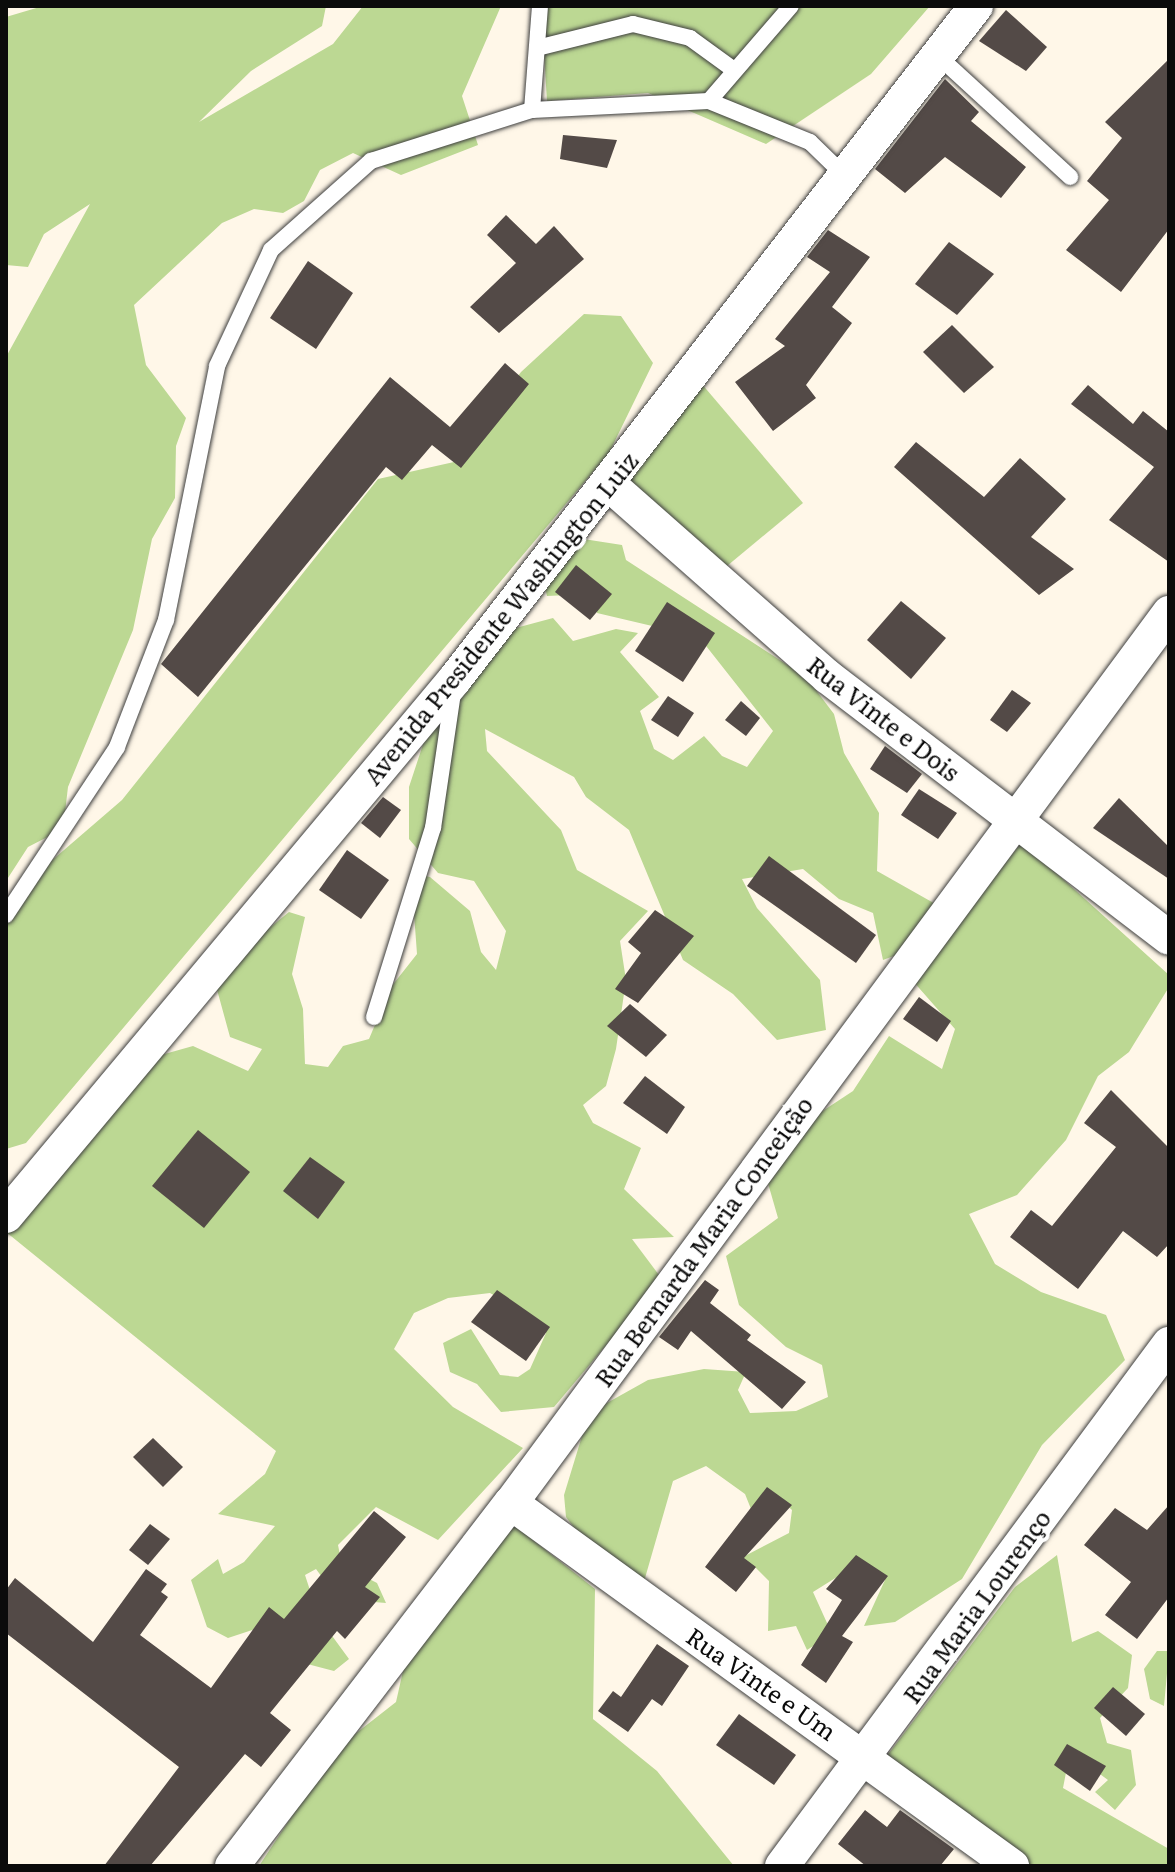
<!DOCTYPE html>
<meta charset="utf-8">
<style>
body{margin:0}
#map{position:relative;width:1175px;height:1872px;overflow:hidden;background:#fff7e8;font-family:Literata,serif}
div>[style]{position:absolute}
.forest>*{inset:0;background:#bcd893}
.building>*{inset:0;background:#534a47}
.roads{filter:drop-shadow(0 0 2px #3e3e3e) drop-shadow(0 0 2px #3e3e3e)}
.service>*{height:16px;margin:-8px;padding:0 8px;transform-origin:8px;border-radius:8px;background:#fff}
.minor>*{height:34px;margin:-17px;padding:0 17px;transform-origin:17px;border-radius:17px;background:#fff}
span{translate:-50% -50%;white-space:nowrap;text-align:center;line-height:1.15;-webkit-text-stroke:8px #fff;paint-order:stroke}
.street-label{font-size:24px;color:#0b0b0b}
.frame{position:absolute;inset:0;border:8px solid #0b0b0b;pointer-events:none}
</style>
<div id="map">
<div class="forest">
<i style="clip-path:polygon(43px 6px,326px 6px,322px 26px,251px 71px,199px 122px,333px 44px,363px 6px,501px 6px,462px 96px,478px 145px,401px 175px,353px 153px,320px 170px,304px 201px,283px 213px,254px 209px,222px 223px,134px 305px,146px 365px,186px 418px,176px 446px,175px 498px,152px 539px,133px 630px,68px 787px,63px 829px,28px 847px,6px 881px,6px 357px,90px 204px,44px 234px,28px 267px,6px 265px,6px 17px)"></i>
<i style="clip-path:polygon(541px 6px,930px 6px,871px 74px,766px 144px,648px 93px,547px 101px)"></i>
<i style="clip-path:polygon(584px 314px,621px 316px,653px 363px,609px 453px,26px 1143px,6px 1149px,6px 900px,122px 800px,378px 479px,454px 462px,521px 372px)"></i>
<i style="clip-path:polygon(701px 383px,803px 503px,727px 566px,617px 485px)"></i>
<i style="clip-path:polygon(577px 538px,622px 545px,626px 560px,806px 677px,834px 714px,844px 753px,879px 813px,877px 871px,939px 906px,907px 951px,883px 960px,873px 913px,839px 899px,803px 869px,742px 879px,757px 908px,820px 980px,826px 1030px,777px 1040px,733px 994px,683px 960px,629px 830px,586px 797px,574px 777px,485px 729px,487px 751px,561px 830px,577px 870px,648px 911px,620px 941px,626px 980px,616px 1049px,606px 1086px,583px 1105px,593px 1123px,641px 1148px,624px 1189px,674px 1237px,632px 1239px,662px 1279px,554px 1407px,501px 1412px,477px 1384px,450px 1372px,443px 1343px,471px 1329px,500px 1375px,518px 1377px,530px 1369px,546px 1333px,522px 1311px,490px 1293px,448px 1298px,414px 1313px,394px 1349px,453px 1407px,523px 1448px,438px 1540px,376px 1507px,338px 1545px,342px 1565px,377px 1583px,386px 1603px,338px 1599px,316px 1569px,305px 1575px,319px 1618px,349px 1659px,334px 1671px,292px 1660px,291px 1617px,228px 1638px,207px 1627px,191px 1580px,218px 1559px,223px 1574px,244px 1562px,275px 1526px,218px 1514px,265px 1474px,276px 1451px,6px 1232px,161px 1055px,193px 1046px,248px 1071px,262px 1049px,230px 1037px,216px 986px,240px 952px,289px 912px,305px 917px,292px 974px,303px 1009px,305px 1064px,328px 1067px,343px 1046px,369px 1039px,391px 987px,417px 954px,411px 873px,430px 877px,470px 911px,481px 952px,496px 970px,506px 931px,474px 881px,438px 873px,409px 839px,409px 787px,431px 720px,512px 629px,553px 618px,573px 641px,616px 629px,638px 633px,620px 652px,659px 697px,640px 711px,654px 749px,673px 760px,704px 736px,722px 756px,747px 767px,773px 731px,699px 637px,597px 613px,590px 594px,547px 596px,542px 574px)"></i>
<i style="clip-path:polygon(1022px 842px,1169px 975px,1169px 987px,1129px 1052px,1098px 1076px,1066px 1140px,1017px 1195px,969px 1214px,995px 1264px,1041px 1292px,1106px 1315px,1125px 1360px,1042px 1445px,962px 1579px,895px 1622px,864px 1626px,885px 1580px,837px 1577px,813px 1592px,832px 1634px,807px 1650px,796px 1626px,768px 1631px,769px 1581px,754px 1566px,716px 1571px,789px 1533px,792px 1510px,774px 1494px,753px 1514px,745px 1494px,706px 1466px,673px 1481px,643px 1585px,584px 1541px,566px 1517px,564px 1495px,589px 1413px,648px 1380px,704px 1369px,746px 1372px,738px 1390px,750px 1413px,796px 1411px,828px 1397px,822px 1365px,786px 1347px,739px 1305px,726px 1256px,778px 1218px,759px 1152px,771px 1121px,812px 1118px,853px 1091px,889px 1036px,942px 1069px,955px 1029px,912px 980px)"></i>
<i style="clip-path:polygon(509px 1521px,595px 1589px,593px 1719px,657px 1771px,734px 1866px,259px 1866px,336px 1749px,396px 1702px,403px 1671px,388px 1652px)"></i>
<i style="clip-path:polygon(1057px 1555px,1072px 1642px,1098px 1631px,1132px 1655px,1128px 1688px,1100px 1718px,1107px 1743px,1131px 1750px,1136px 1785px,1115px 1810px,1095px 1792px,1108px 1780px,1070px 1752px,1063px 1788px,1169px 1849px,1169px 1866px,1032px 1866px,883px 1761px,1015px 1587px)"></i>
<i style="clip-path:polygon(1157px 1651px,1169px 1651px,1164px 1706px,1150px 1699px,1144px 1669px)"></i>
</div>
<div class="building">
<i style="clip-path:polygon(1006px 10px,1047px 47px,1026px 71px,979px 41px)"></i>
<i style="clip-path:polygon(1169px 59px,1169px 229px,1121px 292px,1066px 250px,1109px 200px,1087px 181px,1122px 138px,1105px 122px)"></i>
<i style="clip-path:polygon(945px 79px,979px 112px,971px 121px,1026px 167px,1001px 198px,945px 157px,905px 193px,875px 169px)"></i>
<i style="clip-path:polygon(563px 135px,617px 140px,607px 168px,560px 159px)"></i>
<i style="clip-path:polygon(506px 215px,536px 244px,554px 226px,584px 259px,499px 333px,470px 307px,516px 263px,487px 235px)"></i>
<i style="clip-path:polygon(828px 230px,870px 257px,832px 307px,852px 323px,806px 385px,816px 398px,773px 431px,735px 382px,785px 346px,775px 339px,830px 272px,807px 257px)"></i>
<i style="clip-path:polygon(949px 242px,994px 274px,957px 315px,915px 284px)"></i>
<i style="clip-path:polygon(308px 261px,353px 293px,316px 349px,270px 318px)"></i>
<i style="clip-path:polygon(952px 325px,994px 367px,964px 393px,923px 352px)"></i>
<i style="clip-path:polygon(505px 363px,529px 384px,461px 468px,432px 445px,402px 480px,386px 467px,198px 697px,161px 664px,390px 377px,450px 427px)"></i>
<i style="clip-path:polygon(1088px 385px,1133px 424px,1143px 411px,1169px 432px,1169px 562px,1109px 520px,1154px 467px,1071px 404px)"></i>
<i style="clip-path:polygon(916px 442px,984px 497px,1020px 458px,1066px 499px,1031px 537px,1074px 569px,1039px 595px,894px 467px)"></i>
<i style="clip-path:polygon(576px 565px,612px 594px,590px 620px,555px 592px)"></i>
<i style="clip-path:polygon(901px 601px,946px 638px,911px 679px,867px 640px)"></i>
<i style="clip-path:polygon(667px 602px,715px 633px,683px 682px,635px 651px)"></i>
<i style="clip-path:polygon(1012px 690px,1031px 703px,1007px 732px,990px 720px)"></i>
<i style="clip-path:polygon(668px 696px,694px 713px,678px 737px,651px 720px)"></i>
<i style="clip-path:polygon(741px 701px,760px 718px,746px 736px,725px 720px)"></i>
<i style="clip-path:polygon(885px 746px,922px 774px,907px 793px,870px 769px)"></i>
<i style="clip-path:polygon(919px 789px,957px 813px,938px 839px,901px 815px)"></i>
<i style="clip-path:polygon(383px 797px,401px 810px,380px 838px,361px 823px)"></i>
<i style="clip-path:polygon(1119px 798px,1169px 847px,1169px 879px,1093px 828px)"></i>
<i style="clip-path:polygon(347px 850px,389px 880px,361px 919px,319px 890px)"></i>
<i style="clip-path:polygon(769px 856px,876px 935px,856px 963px,747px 886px)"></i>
<i style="clip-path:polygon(655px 910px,694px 936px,638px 1003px,615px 989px,641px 953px,628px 942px)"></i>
<i style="clip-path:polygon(919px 997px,951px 1021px,937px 1042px,903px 1019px)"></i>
<i style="clip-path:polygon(630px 1004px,667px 1035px,646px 1057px,607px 1026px)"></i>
<i style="clip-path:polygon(645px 1076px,685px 1107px,667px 1134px,623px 1103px)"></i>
<i style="clip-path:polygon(1111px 1090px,1169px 1148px,1169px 1244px,1157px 1257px,1123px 1231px,1078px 1289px,1010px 1237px,1031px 1210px,1052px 1226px,1116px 1147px,1084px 1123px)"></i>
<i style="clip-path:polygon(198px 1130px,250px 1172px,204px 1228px,152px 1186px)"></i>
<i style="clip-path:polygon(310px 1157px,345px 1182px,318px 1219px,283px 1191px)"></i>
<i style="clip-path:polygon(705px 1280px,719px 1290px,710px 1303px,751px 1335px,747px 1340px,806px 1382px,782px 1409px,691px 1331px,678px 1350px,659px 1337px)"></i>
<i style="clip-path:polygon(497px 1290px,550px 1327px,526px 1361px,471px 1322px)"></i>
<i style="clip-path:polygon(153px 1438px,183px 1467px,163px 1487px,133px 1457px)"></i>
<i style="clip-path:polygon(767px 1487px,792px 1505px,744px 1558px,756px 1567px,736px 1592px,705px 1567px)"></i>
<i style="clip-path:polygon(1169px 1505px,1169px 1597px,1137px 1639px,1105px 1615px,1131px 1582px,1084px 1545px,1115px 1508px,1147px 1530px)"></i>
<i style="clip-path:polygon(374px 1511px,406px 1537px,365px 1587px,380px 1597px,345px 1639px,337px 1631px,270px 1713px,291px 1730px,261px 1767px,245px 1754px,150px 1866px,104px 1866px,179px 1767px,6px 1633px,6px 1590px,15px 1578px,93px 1642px,146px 1569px,167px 1584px,161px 1592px,168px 1597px,140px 1635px,211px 1688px,269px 1607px,284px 1619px)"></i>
<i style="clip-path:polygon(150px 1524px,170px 1539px,148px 1565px,129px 1550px)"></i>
<i style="clip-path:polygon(856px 1555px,888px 1576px,842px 1636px,853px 1642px,826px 1683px,801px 1665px,842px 1600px,826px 1589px)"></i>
<i style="clip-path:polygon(657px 1644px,689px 1666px,662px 1706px,652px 1699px,628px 1732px,598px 1711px,613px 1691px,621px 1697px)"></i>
<i style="clip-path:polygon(1113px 1687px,1145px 1714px,1126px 1736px,1094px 1708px)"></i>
<i style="clip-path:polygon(739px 1714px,796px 1755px,774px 1785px,716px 1745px)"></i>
<i style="clip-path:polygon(1067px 1744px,1106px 1766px,1090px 1791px,1054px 1765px)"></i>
<i style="clip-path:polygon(865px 1810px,887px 1827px,900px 1810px,954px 1849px,940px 1866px,866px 1866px,838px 1844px)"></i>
</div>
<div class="roads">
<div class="service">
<i style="left:537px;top:48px;width:99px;rotate:-14deg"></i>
<i style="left:633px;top:24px;width:59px;rotate:13.8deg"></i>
<i style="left:690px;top:38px;width:54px;rotate:36deg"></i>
<i style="left:936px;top:54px;width:182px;rotate:42.5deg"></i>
<i style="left:709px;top:101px;width:125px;rotate:-49.2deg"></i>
<i style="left:532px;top:110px;width:104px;rotate:-85.6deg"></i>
<i style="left:6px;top:915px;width:201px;rotate:-56.5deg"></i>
<i style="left:117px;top:747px;width:136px;rotate:-68.9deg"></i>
<i style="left:166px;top:620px;width:259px;rotate:-78.6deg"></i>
<i style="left:217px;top:366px;width:128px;rotate:-65deg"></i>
<i style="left:271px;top:250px;width:134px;rotate:-41.7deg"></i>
<i style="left:371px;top:161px;width:169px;rotate:-17.6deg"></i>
<i style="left:532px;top:110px;width:177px;rotate:-2.9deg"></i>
<i style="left:709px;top:101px;width:109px;rotate:22.1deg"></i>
<i style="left:810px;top:142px;width:43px;rotate:44.1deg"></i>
<i style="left:374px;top:1017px;width:198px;rotate:-72.7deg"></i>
<i style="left:433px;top:828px;width:137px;rotate:-81.6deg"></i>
</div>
<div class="minor">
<i style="left:610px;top:485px;width:290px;rotate:41.4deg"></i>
<i style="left:828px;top:677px;width:429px;rotate:37.4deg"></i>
<i style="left:6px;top:1216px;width:700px;rotate:-50.1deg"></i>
<i style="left:455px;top:679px;width:851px;rotate:-52.25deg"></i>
<i style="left:511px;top:1503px;width:619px;rotate:35.93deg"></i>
<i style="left:232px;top:1866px;width:458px;rotate:-52.5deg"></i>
<i style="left:511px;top:1503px;width:1107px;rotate:-53.52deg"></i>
<i style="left:782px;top:1866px;width:650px;rotate:-53.45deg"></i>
</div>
</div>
<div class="street-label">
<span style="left:500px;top:618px;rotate:-51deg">Avenida Presidente Washington Luiz</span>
<span style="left:884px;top:718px;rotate:38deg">Rua Vinte e Dois</span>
<span style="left:703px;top:1241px;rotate:-54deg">Rua Bernarda Maria Conceição</span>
<span style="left:976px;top:1606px;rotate:-54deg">Rua Maria Lourenço</span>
<span style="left:762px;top:1683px;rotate:35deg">Rua Vinte e Um</span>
</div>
<div class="frame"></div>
</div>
